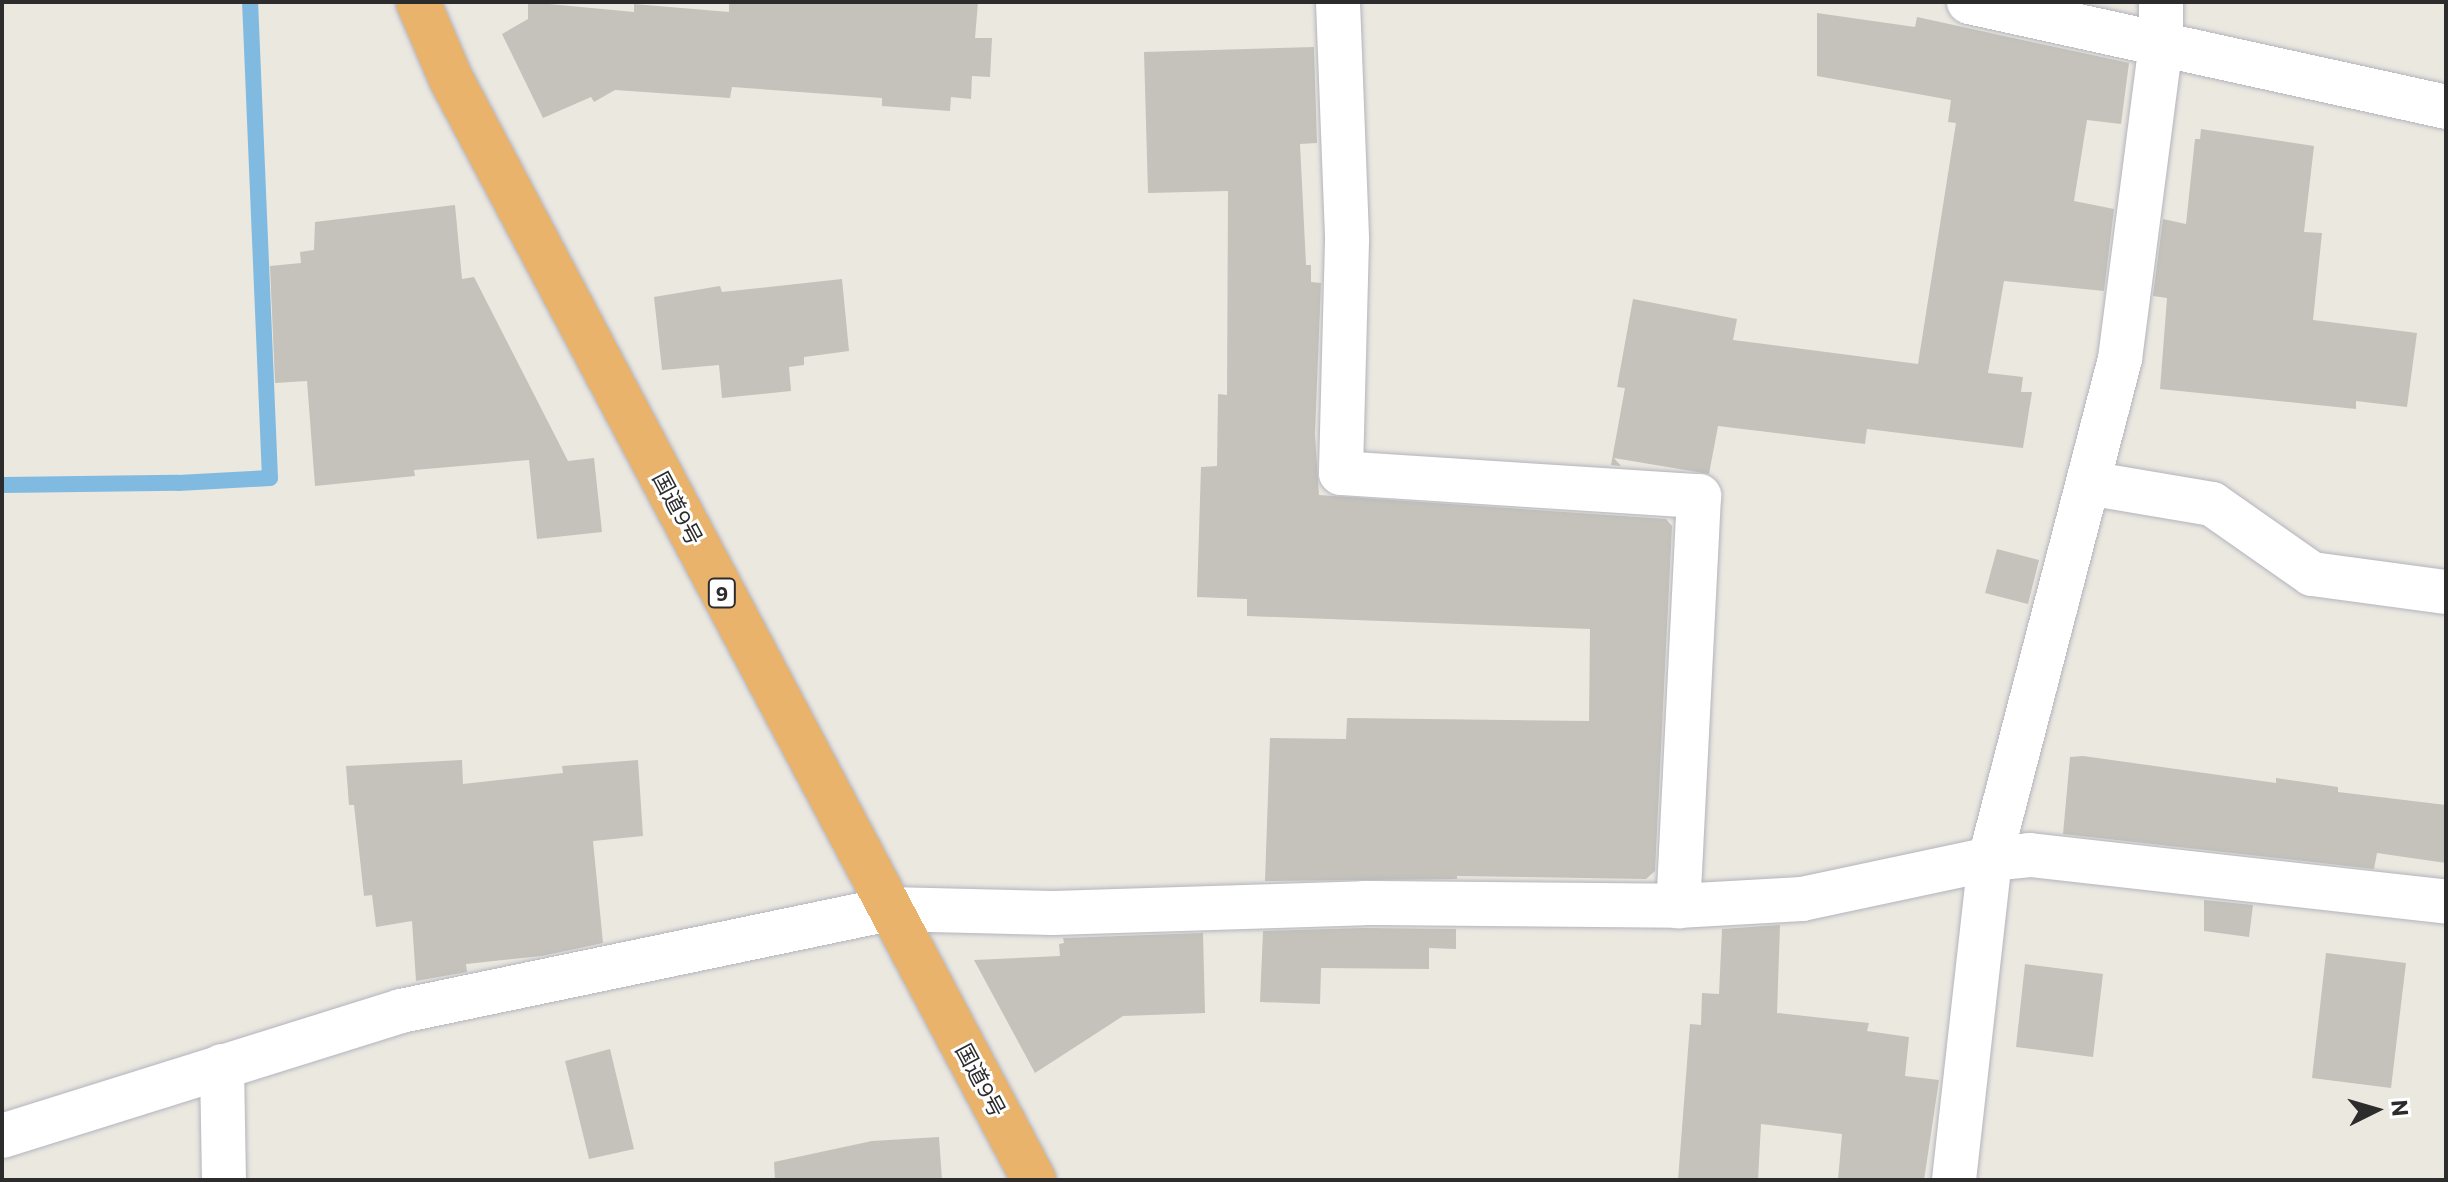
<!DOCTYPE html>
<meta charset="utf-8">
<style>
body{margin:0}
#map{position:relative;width:2448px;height:1182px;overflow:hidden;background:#ebe8e0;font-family:Commissioner,"Noto Sans JP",sans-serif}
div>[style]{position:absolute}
.stream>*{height:16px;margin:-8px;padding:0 8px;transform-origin:8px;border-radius:8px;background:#80bae0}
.building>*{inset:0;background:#c4c2bb}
.roads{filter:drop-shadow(0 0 2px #b3b4be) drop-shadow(0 0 2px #b3b4be)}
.street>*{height:44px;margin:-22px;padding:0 22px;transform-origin:22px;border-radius:22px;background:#fff}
.highway>*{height:44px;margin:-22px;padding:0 22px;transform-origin:22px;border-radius:22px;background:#eab36c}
span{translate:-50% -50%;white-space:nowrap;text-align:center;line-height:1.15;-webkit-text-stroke:6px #fff;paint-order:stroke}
.shield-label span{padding:2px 6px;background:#fff;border:2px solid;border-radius:6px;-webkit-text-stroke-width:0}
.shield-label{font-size:20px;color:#2c2c2c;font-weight:700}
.street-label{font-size:22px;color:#2c2c2c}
.frame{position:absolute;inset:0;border:4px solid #2c2c2c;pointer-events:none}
.north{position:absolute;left:2336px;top:1070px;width:80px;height:80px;-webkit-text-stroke:6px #fff;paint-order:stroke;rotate:85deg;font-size:22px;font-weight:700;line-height:32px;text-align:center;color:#2c2c2c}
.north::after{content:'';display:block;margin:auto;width:28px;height:36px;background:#2c2c2c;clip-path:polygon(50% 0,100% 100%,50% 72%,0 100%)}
</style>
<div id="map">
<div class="stream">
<i style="left:2px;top:485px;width:176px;rotate:-0.7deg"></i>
<i style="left:178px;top:483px;width:92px;rotate:-3.1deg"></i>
<i style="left:270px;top:478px;width:476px;rotate:-92.4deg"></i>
</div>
<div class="building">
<i style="clip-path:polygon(528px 2px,634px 12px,634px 4px,729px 12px,729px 2px,978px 2px,975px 38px,992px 38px,990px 77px,972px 76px,971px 99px,951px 97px,950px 111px,882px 106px,882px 98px,732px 87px,730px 98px,615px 90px,594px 102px,591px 97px,543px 118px,502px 34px,528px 19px)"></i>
<i style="clip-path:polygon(1817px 13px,1915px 27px,1917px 17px,2129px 63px,2121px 124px,2087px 120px,2074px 201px,2114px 209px,2104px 291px,2004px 281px,1988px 373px,2023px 377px,2021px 392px,2032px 392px,2023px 448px,1867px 429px,1865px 444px,1718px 426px,1709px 474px,1614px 458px,1621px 466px,1611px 465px,1625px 388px,1617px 387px,1633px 299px,1737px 319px,1733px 340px,1918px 364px,1956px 123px,1948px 122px,1951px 100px,1817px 76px)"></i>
<i style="clip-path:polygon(1314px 47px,1317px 143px,1300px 144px,1306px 265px,1311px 265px,1311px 282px,1321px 283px,1315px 434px,1319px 495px,1666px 519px,1672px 526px,1655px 871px,1646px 879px,1457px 876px,1457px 879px,1265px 881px,1270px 738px,1346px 739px,1347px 718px,1589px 721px,1590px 629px,1247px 616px,1247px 599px,1197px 597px,1201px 467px,1217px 466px,1218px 394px,1227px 395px,1228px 191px,1148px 193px,1144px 52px)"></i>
<i style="clip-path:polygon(2201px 129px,2314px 146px,2304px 232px,2322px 233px,2313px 320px,2417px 333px,2407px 407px,2356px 401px,2356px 409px,2160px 389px,2167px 298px,2153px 296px,2163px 219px,2186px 224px,2195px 139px,2200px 139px)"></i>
<i style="clip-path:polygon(455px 205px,462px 279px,474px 277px,568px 461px,594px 458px,602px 532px,537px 539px,529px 460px,414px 470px,415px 476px,315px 486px,307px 381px,275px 383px,270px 266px,301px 263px,300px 252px,314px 250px,315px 222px)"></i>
<i style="clip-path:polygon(842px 279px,849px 351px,804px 357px,804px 365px,789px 367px,791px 391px,722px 398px,719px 365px,662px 370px,654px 297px,720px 286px,722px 292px)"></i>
<i style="clip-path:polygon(1997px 549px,2039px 560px,2028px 604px,1985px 593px)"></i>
<i style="clip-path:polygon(2083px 756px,2276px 783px,2276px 778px,2338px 787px,2338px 792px,2446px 805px,2446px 863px,2377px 853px,2374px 869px,2063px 834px,2070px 757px)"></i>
<i style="clip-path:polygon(462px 760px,463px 784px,563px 773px,562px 766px,638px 760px,643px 836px,593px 841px,603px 943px,542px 956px,466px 964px,467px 972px,416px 981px,412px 921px,376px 927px,372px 895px,364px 896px,354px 805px,349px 805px,346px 766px)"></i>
<i style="clip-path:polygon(2204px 900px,2253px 905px,2249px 937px,2204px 931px)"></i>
<i style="clip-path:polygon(1780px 925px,1777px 1013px,1869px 1023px,1867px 1031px,1909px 1037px,1905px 1076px,1939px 1080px,1924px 1180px,1838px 1180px,1842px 1134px,1761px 1124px,1758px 1180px,1678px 1180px,1690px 1024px,1701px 1025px,1702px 993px,1719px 994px,1722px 929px)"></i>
<i style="clip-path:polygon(1364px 928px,1456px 929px,1456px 949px,1429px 948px,1429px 969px,1321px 968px,1320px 1004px,1260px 1002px,1263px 931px)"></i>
<i style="clip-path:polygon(1203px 933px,1205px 1013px,1123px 1016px,1035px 1073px,974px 960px,1060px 956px,1059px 944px,1064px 943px,1063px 938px)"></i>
<i style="clip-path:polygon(2326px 953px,2406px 963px,2391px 1088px,2312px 1078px)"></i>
<i style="clip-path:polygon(2025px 964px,2103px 974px,2093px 1057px,2016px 1047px)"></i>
<i style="clip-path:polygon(610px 1049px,634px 1149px,589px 1159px,565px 1061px)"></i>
<i style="clip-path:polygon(939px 1137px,942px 1180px,775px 1180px,774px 1162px,872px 1141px)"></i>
</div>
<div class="roads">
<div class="street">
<i style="left:1338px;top:2px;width:239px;rotate:87.8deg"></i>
<i style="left:1347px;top:241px;width:232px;rotate:91.5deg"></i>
<i style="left:1341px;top:473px;width:359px;rotate:3.7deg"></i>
<i style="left:1699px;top:496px;width:411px;rotate:92.9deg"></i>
<i style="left:1969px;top:2px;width:488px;rotate:12.4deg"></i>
<i style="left:2088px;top:483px;width:126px;rotate:9.6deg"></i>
<i style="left:2212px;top:504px;width:122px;rotate:35deg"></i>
<i style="left:2312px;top:574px;width:135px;rotate:7.7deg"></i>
<i style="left:222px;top:1066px;width:114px;rotate:89deg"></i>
<i style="left:2px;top:1136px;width:418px;rotate:-17.4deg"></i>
<i style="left:401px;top:1011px;width:499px;rotate:-11.8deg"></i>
<i style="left:889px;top:909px;width:164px;rotate:1.4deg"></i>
<i style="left:1053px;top:913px;width:311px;rotate:-1.8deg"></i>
<i style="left:1364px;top:903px;width:314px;rotate:0.5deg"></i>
<i style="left:1678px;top:906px;width:124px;rotate:-3.2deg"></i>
<i style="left:1802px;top:899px;width:192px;rotate:-12deg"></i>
<i style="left:1990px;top:859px;width:40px;rotate:-5.7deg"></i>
<i style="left:2030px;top:855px;width:419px;rotate:6.4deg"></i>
<i style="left:1954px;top:1180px;width:323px;rotate:-83.6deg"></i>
<i style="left:1990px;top:859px;width:517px;rotate:-75.43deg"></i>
<i style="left:2120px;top:359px;width:319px;rotate:-82.6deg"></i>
<i style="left:2161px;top:43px;width:41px;rotate:-90deg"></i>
</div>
<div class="highway">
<i style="left:418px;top:2px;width:84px;rotate:66.8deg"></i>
<i style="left:451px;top:79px;width:1246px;rotate:62.1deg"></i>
</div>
</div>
<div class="shield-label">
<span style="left:722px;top:593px">9</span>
</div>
<div class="street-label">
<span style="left:678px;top:508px;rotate:62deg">国道9号</span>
<span style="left:981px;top:1080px;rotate:62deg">国道9号</span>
</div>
<div class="frame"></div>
<div class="north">N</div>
</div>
